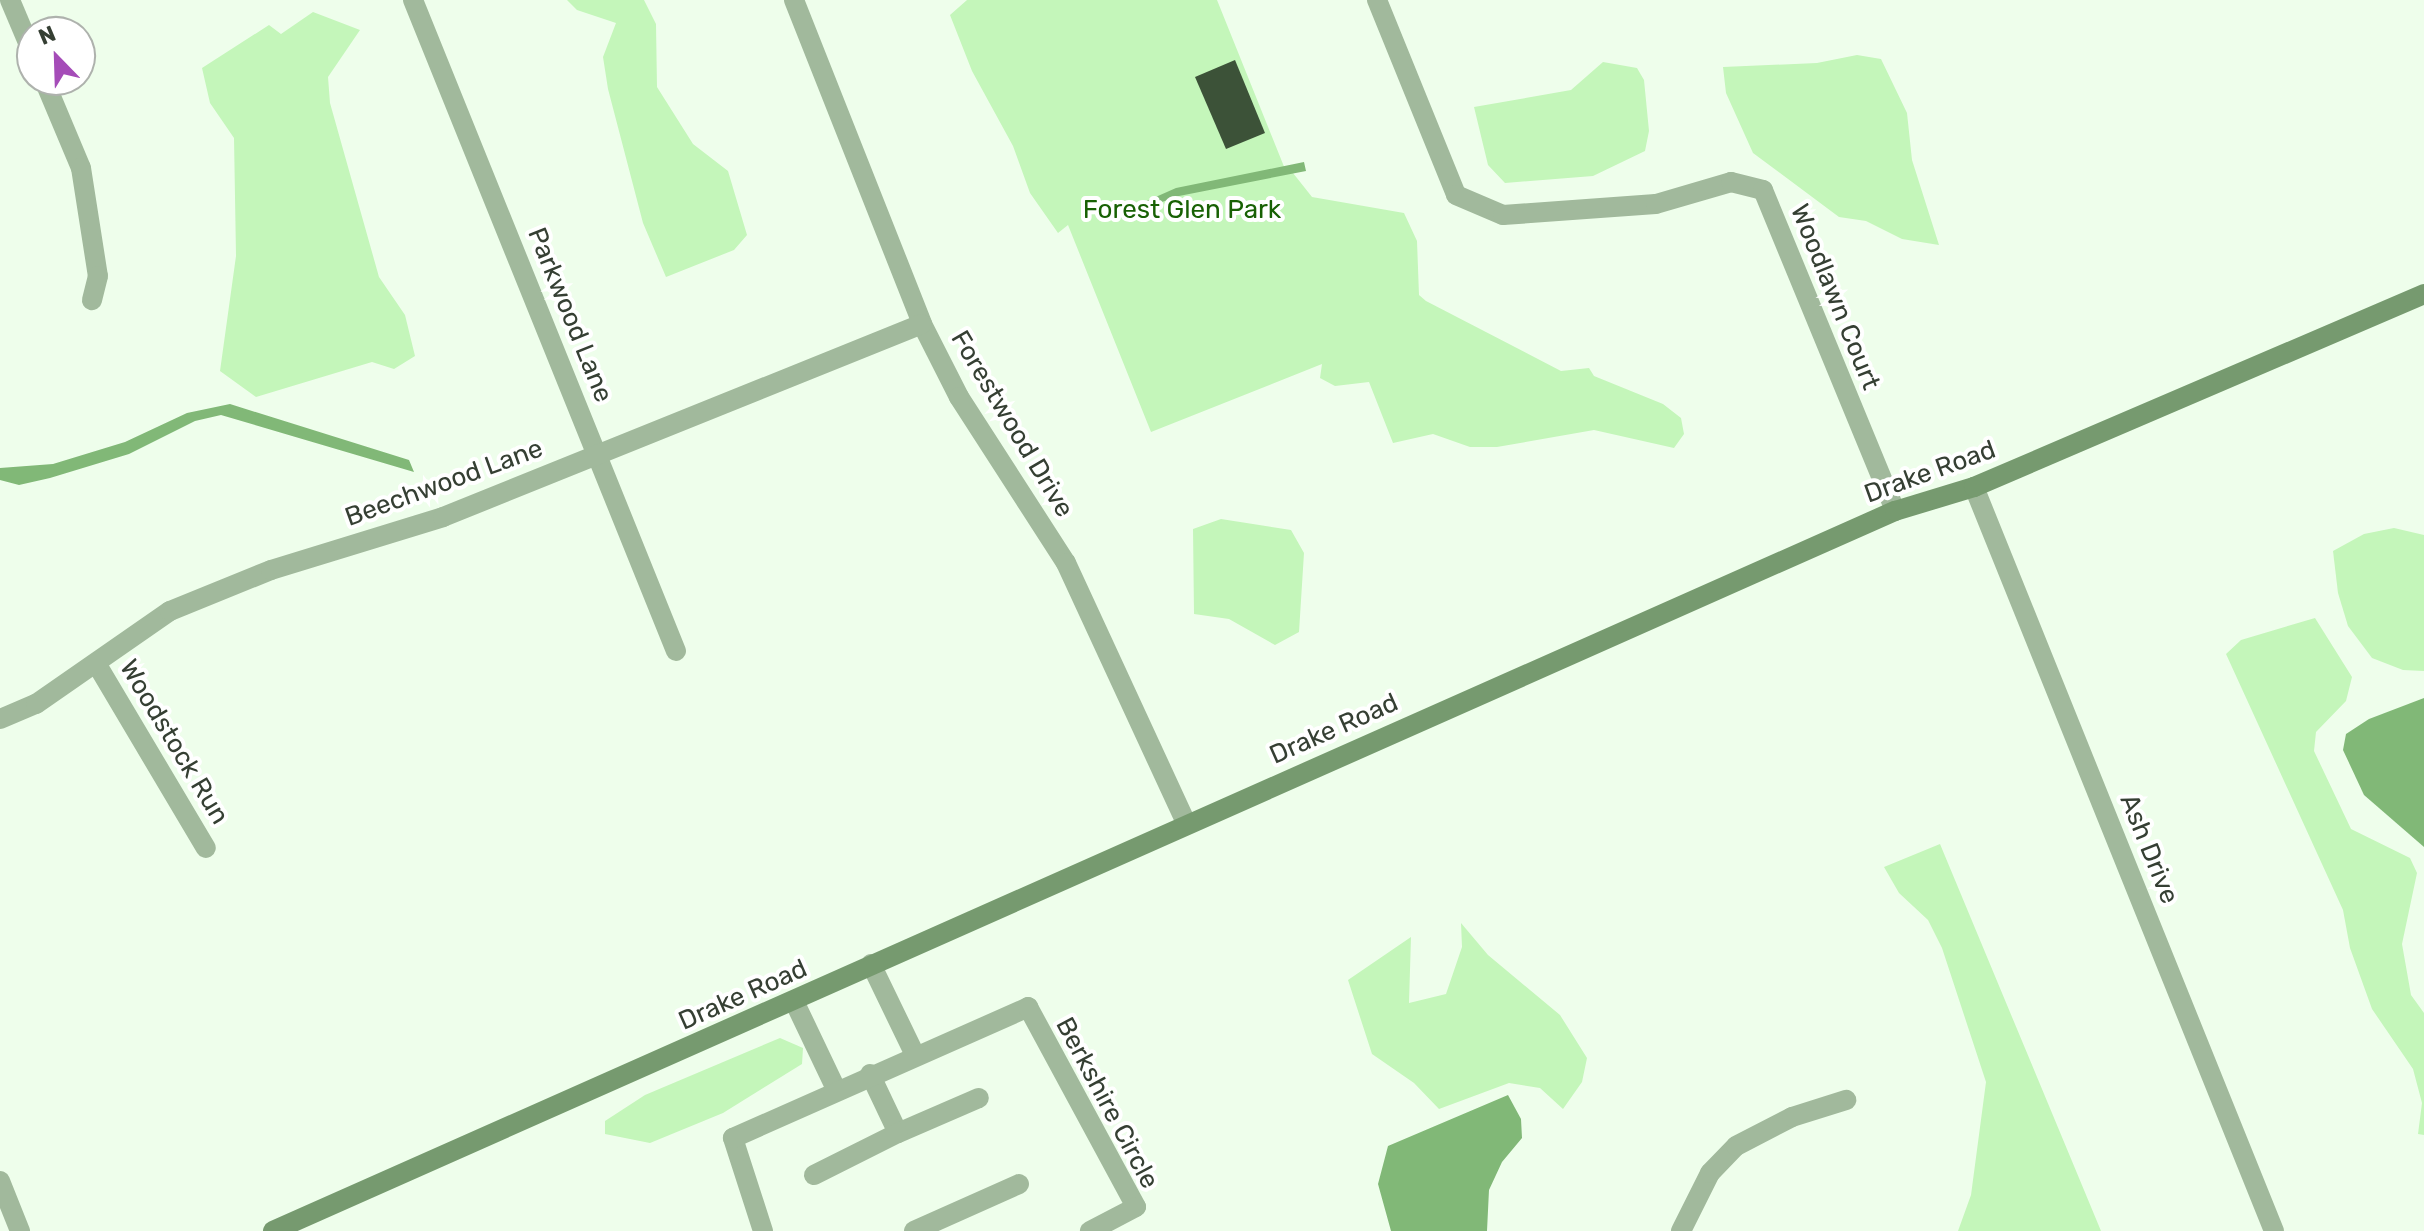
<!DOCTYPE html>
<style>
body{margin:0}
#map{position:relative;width:2424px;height:1231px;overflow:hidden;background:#eefeeb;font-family:Rubik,sans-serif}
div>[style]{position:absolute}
.green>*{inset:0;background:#c4f6ba}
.water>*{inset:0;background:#81b877}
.building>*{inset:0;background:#3c5238}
.street>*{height:20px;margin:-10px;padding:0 10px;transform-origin:10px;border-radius:10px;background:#a1b99c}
.secondary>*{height:20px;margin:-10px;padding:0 10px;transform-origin:10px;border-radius:10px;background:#769a6f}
span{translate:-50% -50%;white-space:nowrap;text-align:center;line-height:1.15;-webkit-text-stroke:8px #fff;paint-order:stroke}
.park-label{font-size:26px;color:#186104}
.street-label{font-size:26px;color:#353f33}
.north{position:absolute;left:16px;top:16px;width:80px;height:80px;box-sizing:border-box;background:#fff;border:2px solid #aeb2ad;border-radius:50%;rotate:337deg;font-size:22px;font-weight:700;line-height:32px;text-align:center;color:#353f33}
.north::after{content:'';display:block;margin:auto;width:28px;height:36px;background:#a54cb8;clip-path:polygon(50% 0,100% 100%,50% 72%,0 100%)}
</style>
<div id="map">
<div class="green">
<i style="clip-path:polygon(567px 0,644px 0,656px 24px,657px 87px,693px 144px,728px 171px,747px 235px,734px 250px,666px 277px,643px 223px,608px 89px,603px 57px,616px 23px,577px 10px)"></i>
<i style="clip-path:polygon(967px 0,1217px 0,1287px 174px,1293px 173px,1312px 197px,1404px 213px,1417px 241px,1419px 295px,1426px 301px,1561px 371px,1589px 368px,1594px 376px,1663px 404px,1681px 418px,1684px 434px,1674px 448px,1594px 430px,1497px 447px,1470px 447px,1433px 434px,1393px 443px,1369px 382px,1335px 386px,1320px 378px,1322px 364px,1151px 432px,1068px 225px,1058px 233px,1030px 193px,1013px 146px,972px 71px,950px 15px)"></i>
<i style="clip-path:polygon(313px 12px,360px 30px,328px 77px,330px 103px,379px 277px,405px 315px,415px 356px,394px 369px,372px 362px,256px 397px,220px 371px,236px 256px,234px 138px,210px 103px,202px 68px,269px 25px,281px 34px)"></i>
<i style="clip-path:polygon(1857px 55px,1881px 59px,1907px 113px,1912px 160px,1939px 245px,1902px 239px,1866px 221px,1839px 217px,1753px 153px,1726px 93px,1723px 67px,1817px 63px)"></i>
<i style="clip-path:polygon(1603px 62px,1637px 68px,1644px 80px,1649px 131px,1645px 151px,1593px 176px,1505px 183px,1488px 165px,1474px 107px,1571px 90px)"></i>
<i style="clip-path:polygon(1221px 519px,1291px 530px,1304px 553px,1299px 632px,1275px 645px,1229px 619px,1194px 614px,1193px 529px)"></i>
<i style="clip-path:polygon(2394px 528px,2424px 535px,2424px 671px,2403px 670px,2372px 658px,2348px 626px,2338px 593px,2333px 551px,2364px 534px)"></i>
<i style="clip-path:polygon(2315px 618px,2352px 677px,2346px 701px,2316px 732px,2314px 751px,2351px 829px,2410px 858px,2417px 873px,2402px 944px,2411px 995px,2424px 1013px,2424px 1135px,2418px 1134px,2422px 1103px,2413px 1069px,2372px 1009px,2350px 948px,2343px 910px,2226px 654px,2241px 640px)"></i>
<i style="clip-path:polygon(1940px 844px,2079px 1178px,2101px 1231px,1958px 1231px,1971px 1195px,1986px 1082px,1942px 948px,1928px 920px,1899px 893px,1884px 867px)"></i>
<i style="clip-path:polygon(1461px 923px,1488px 955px,1560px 1015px,1587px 1058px,1582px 1082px,1563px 1109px,1540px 1088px,1509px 1083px,1439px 1109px,1414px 1083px,1372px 1054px,1348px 980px,1411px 937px,1409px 1003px,1446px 994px,1462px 947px)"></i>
<i style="clip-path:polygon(780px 1038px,803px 1048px,802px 1064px,723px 1113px,650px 1143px,605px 1134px,605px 1121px,645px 1095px)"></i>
</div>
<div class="water">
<i style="clip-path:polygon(1304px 162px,1306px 171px,1179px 196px,1134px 212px,1133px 207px,1176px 188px)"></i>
<i style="clip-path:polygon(230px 404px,409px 460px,414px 472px,221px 415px,195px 421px,129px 454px,50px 478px,19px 485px,0 480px,0 468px,53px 464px,125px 442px,187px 413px)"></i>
<i style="clip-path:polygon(2424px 698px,2424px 847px,2364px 795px,2343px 750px,2346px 734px,2369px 719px)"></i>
<i style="clip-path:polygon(1508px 1095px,1521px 1119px,1522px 1138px,1502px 1162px,1489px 1190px,1487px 1231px,1391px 1231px,1378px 1184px,1388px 1146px)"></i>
</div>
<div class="building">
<i style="clip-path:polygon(1235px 60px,1265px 133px,1226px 149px,1195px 77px)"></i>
</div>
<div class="street">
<i style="left:10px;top:0;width:56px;rotate:67.1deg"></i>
<i style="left:413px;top:0;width:702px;rotate:68deg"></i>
<i style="left:794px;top:0;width:348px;rotate:68.4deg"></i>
<i style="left:922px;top:324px;width:82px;rotate:63.1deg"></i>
<i style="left:959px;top:397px;width:197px;rotate:57.2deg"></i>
<i style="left:1066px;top:563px;width:286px;rotate:65.2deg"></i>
<i style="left:1377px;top:0;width:210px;rotate:67.9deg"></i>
<i style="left:1456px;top:195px;width:51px;rotate:23.1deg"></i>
<i style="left:1503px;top:215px;width:153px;rotate:-4.1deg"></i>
<i style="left:1656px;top:204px;width:78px;rotate:-16.3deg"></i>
<i style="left:1731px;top:182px;width:33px;rotate:14deg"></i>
<i style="left:1763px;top:190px;width:347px;rotate:67.6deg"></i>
<i style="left:44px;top:80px;width:95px;rotate:67.2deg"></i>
<i style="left:81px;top:168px;width:109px;rotate:81.1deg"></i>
<i style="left:98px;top:276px;width:25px;rotate:104deg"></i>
<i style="left:1974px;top:487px;width:802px;rotate:68.04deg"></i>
<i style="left:96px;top:663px;width:215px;rotate:59.3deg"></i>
<i style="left:0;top:719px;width:39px;rotate:-23deg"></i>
<i style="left:36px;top:704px;width:163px;rotate:-34.8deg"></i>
<i style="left:170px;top:611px;width:109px;rotate:-22.1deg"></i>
<i style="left:271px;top:570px;width:180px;rotate:-17.1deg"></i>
<i style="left:443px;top:517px;width:516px;rotate:-21.95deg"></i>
<i style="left:871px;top:964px;width:101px;rotate:64.2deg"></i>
<i style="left:794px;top:1001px;width:98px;rotate:64.5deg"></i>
<i style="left:870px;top:1074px;width:65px;rotate:64.6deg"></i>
<i style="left:898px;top:1133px;width:88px;rotate:-23.4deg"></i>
<i style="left:814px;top:1175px;width:94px;rotate:-26.6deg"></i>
<i style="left:0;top:1181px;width:54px;rotate:68.2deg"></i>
<i style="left:763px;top:1231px;width:98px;rotate:-107.9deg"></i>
<i style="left:733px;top:1138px;width:323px;rotate:-23.9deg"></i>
<i style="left:1028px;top:1007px;width:227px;rotate:61.6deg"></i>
<i style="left:1136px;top:1207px;width:52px;rotate:152.4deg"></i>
<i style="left:914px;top:1231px;width:115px;rotate:-24.1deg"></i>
<i style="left:1681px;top:1231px;width:65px;rotate:-63.4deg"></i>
<i style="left:1710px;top:1173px;width:37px;rotate:-46deg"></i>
<i style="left:1736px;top:1146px;width:63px;rotate:-27.4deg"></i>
<i style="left:1792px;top:1117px;width:57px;rotate:-17.5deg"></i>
</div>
<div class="secondary">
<i style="left:273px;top:1231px;width:1775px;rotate:-23.94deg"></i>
<i style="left:1895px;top:511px;width:83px;rotate:-16.9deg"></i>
<i style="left:1974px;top:487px;width:490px;rotate:-23.2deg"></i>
</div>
<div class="park-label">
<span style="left:1182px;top:210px">Forest Glen Park</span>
</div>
<div class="street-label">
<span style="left:1835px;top:297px;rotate:68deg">Woodlawn Court</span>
<span style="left:570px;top:315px;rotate:68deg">Parkwood Lane</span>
<span style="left:1012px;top:424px;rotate:59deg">Forestwood Drive</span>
<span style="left:1930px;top:472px;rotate:-20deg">Drake Road</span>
<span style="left:444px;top:483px;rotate:-20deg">Beechwood Lane</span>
<span style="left:1334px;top:729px;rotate:-24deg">Drake Road</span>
<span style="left:174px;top:742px;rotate:59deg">Woodstock Run</span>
<span style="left:2149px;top:849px;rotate:68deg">Ash Drive</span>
<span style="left:743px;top:995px;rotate:-24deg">Drake Road</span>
<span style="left:1107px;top:1103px;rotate:62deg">Berkshire Circle</span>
</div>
<div class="north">N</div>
</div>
